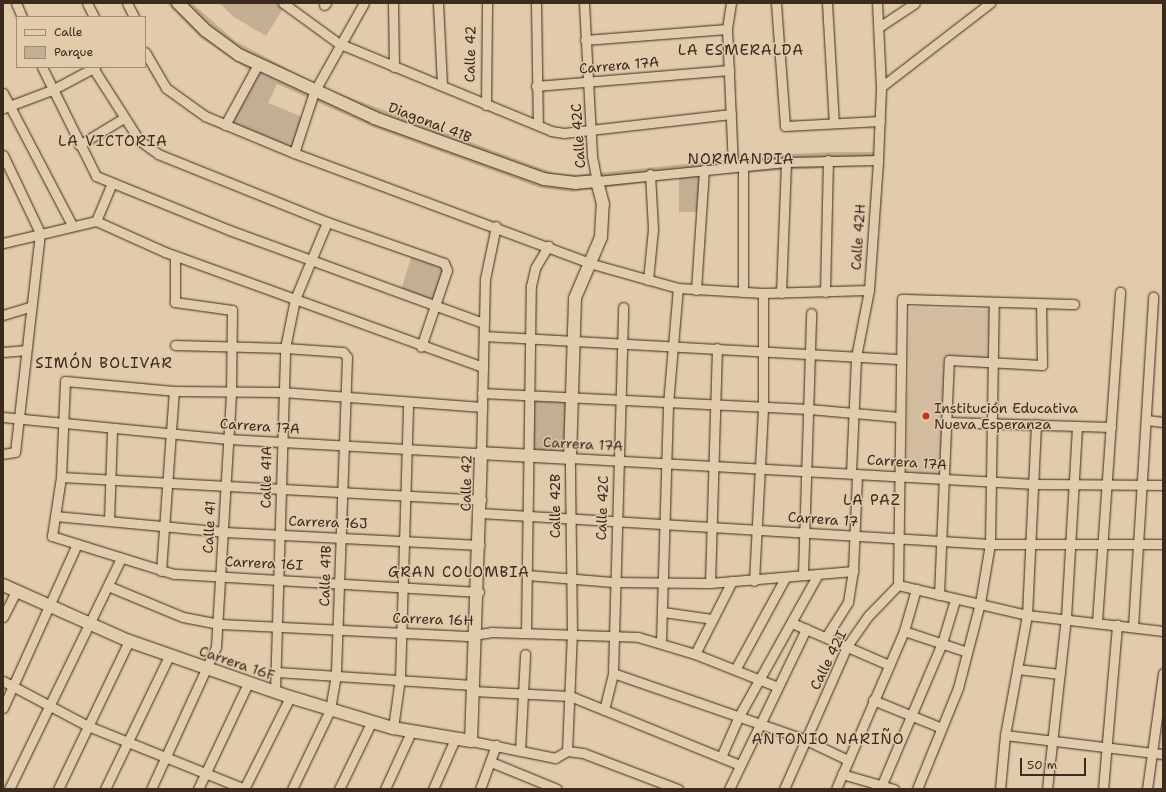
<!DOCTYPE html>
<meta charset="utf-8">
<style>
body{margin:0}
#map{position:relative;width:1166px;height:792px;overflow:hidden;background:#e1cbaa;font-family:"Shantell Sans",sans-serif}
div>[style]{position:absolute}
.built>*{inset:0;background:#d2bc9d}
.green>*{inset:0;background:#c3ae91}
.roads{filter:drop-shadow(0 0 1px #3b2a1e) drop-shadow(0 0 1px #3b2a1e)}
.street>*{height:9px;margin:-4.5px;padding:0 4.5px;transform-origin:4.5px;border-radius:4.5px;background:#e1cbaa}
.secondary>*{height:12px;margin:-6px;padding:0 6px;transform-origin:6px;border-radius:6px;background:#e1cbaa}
.dots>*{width:11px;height:11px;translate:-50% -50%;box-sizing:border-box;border:2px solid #e1cbaa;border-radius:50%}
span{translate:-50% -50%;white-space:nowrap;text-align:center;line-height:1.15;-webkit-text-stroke:3px #e1cbaa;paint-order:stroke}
.street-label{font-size:14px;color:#3b2a1e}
.poi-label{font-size:14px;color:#3b2a1e}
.left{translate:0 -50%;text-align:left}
.neighbourhood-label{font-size:15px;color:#3b2a1e;letter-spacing:1px}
.frame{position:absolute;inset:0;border:4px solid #3b2a1e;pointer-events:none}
.legend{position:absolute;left:16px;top:16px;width:130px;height:52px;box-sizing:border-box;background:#e1cbaa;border:1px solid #9f8b72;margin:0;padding:5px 7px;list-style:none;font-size:12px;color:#3b2a1e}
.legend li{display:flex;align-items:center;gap:8px;height:20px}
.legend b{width:20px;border:1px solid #9f8b72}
.scale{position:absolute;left:1020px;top:758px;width:66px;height:18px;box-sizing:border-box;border:2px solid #3b2a1e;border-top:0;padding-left:5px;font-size:12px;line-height:14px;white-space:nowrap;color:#3b2a1e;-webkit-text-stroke:3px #e1cbaa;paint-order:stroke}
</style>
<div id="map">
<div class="built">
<i style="clip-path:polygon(910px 307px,991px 310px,991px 359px,949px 359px,943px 474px,906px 473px)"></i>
</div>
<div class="green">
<i style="clip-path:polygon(166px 3px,192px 3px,235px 41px,324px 88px,554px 173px,577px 175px,785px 154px,834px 152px,876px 152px,875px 165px,704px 175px,702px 212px,679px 212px,679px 178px,572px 192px,540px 188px,375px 128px,277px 84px,268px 103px,305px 118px,294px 153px,225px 125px,253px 73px,201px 38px)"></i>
<i style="clip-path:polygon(219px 3px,283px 3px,285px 5px,266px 36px,234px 17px)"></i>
<i style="clip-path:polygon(413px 252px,444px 263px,436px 306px,400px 293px)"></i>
<i style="clip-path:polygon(530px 396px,571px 399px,570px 458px,529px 456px)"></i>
</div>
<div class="roads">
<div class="street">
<i style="left:16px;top:3px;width:15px;rotate:67deg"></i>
<i style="left:87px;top:3px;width:16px;rotate:63deg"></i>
<i style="left:127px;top:3px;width:16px;rotate:63deg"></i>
<i style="left:283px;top:3px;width:68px;rotate:36deg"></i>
<i style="left:338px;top:43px;width:230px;rotate:22.4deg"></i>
<i style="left:551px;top:131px;width:13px;rotate:9deg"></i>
<i style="left:564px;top:133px;width:168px;rotate:-6.5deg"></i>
<i style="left:393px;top:3px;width:64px;rotate:89.1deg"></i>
<i style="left:438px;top:3px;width:82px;rotate:87.2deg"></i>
<i style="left:536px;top:3px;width:122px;rotate:89.1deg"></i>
<i style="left:584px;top:3px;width:153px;rotate:87deg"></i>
<i style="left:592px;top:156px;width:25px;rotate:79deg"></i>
<i style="left:597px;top:181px;width:190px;rotate:-5.7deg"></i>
<i style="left:786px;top:162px;width:92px;rotate:-1.2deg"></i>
<i style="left:731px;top:3px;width:26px;rotate:99deg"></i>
<i style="left:727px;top:29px;width:137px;rotate:87.5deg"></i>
<i style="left:776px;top:3px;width:123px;rotate:85.8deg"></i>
<i style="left:785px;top:126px;width:95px;rotate:-3deg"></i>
<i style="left:827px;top:3px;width:120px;rotate:86.7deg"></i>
<i style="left:324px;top:5px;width:3px;rotate:-45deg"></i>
<i style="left:879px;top:27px;width:43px;rotate:-33.7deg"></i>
<i style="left:585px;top:40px;width:142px;rotate:-4.4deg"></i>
<i style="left:145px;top:52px;width:42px;rotate:59.7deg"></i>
<i style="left:166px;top:88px;width:48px;rotate:35.7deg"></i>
<i style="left:205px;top:116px;width:96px;rotate:22.6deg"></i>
<i style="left:294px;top:153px;width:315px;rotate:20.4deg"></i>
<i style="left:589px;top:263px;width:92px;rotate:15.7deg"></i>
<i style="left:678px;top:288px;width:85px;rotate:3.4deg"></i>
<i style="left:763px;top:293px;width:106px;rotate:-1.6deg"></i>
<i style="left:42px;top:67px;width:122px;rotate:63.6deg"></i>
<i style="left:96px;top:176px;width:144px;rotate:22.1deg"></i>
<i style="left:229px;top:230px;width:270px;rotate:20.1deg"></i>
<i style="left:93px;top:68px;width:85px;rotate:57.4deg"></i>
<i style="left:139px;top:140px;width:24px;rotate:36deg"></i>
<i style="left:158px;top:154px;width:182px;rotate:21.9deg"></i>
<i style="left:327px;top:222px;width:124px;rotate:19.3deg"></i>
<i style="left:444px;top:263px;width:8px;rotate:67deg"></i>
<i style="left:447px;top:270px;width:81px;rotate:108.7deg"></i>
<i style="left:536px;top:86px;width:194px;rotate:-4.7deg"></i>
<i style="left:881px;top:87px;width:138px;rotate:-37.6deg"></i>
<i style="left:3px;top:93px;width:149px;rotate:62.4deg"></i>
<i style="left:486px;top:105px;width:102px;rotate:-89.4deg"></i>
<i style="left:4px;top:108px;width:51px;rotate:-20.6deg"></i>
<i style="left:52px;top:90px;width:49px;rotate:-28.1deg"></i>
<i style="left:225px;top:125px;width:67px;rotate:-61.5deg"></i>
<i style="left:79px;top:145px;width:52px;rotate:-31deg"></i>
<i style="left:294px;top:153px;width:64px;rotate:-71.8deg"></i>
<i style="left:314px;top:92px;width:102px;rotate:-60.7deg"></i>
<i style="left:3px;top:155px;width:86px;rotate:64.6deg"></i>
<i style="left:40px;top:233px;width:220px;rotate:96.5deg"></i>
<i style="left:15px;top:452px;width:12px;rotate:171deg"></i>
<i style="left:96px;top:221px;width:76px;rotate:24.2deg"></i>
<i style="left:165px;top:252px;width:338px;rotate:19.9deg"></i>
<i style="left:96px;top:221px;width:41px;rotate:-67.2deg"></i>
<i style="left:3px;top:243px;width:96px;rotate:-13.3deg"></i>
<i style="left:648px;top:280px;width:51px;rotate:-84.4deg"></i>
<i style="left:653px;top:229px;width:55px;rotate:-93.1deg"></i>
<i style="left:696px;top:290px;width:121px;rotate:-86.2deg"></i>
<i style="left:743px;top:292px;width:127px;rotate:-90deg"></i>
<i style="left:825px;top:292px;width:132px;rotate:-88.7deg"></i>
<i style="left:781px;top:293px;width:131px;rotate:-87.8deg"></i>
<i style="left:3px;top:315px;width:28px;rotate:-17deg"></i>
<i style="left:484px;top:336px;width:418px;rotate:3.2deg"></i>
<i style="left:175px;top:345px;width:110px;rotate:1.6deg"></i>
<i style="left:285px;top:348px;width:58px;rotate:3.9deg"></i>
<i style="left:343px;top:352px;width:6px;rotate:51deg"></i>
<i style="left:347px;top:357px;width:318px;rotate:92deg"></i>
<i style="left:336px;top:675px;width:36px;rotate:100deg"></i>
<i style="left:330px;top:710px;width:88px;rotate:115.7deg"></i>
<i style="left:3px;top:352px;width:21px;rotate:-5deg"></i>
<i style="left:482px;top:393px;width:327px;rotate:2.8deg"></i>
<i style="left:809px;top:409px;width:90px;rotate:5.1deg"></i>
<i style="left:3px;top:417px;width:226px;rotate:5.6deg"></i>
<i style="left:228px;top:439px;width:253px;rotate:3.2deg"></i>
<i style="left:481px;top:453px;width:174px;rotate:-88.7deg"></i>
<i style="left:485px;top:279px;width:54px;rotate:-78.3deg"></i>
<i style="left:1147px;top:420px;width:16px;rotate:7deg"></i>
<i style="left:948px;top:422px;width:163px;rotate:1.8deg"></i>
<i style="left:851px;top:473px;width:116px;rotate:-87.5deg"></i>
<i style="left:856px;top:357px;width:68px;rotate:-79deg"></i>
<i style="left:869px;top:290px;width:130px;rotate:-86deg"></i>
<i style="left:878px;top:160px;width:73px;rotate:-87.6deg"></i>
<i style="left:881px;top:87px;width:84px;rotate:-92.7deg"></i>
<i style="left:61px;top:477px;width:421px;rotate:3.1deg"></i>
<i style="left:480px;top:513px;width:511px;rotate:3.48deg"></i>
<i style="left:990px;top:544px;width:173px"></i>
<i style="left:55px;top:516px;width:171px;rotate:5.4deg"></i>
<i style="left:225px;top:532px;width:255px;rotate:2.9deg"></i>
<i style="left:109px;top:521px;width:91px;rotate:-88.1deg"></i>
<i style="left:161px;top:571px;width:180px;rotate:-85.9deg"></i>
<i style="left:803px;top:574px;width:261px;rotate:-88.2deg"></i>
<i style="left:527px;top:575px;width:86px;rotate:4.7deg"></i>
<i style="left:613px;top:582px;width:97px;rotate:0.6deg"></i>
<i style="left:710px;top:583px;width:144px;rotate:-4.8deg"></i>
<i style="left:754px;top:581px;width:174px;rotate:-87deg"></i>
<i style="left:763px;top:407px;width:114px;rotate:-90deg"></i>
<i style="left:710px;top:583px;width:235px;rotate:-88.3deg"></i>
<i style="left:898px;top:585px;width:132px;rotate:13.1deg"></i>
<i style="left:1027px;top:615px;width:137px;rotate:6.7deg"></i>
<i style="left:108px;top:586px;width:81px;rotate:22.5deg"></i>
<i style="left:183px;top:617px;width:38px;rotate:11deg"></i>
<i style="left:220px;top:624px;width:247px;rotate:2.8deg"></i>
<i style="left:467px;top:636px;width:24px;rotate:-9deg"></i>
<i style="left:491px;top:632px;width:147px;rotate:1.9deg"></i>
<i style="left:638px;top:637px;width:59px;rotate:16.6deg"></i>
<i style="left:695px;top:654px;width:89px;rotate:21.7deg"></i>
<i style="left:479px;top:592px;width:306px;rotate:-176.6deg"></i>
<i style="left:174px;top:574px;width:128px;rotate:-162.7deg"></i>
<i style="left:52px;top:536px;width:60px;rotate:-81.3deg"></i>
<i style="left:61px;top:477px;width:96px;rotate:-87.6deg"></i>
<i style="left:65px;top:381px;width:109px;rotate:5.2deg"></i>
<i style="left:174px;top:391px;width:108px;rotate:0.5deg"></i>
<i style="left:282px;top:392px;width:201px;rotate:4.3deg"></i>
<i style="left:939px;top:595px;width:235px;rotate:-87.6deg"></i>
<i style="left:949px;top:360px;width:93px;rotate:3.1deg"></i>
<i style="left:1042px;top:365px;width:61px;rotate:-90.9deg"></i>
<i style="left:663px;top:612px;width:49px;rotate:8.1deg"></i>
<i style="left:3px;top:617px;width:29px;rotate:-63deg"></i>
<i style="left:1097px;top:622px;width:331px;rotate:-86deg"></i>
<i style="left:792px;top:623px;width:106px;rotate:23.4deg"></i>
<i style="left:1133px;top:627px;width:331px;rotate:-86.5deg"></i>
<i style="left:904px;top:631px;width:66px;rotate:18.4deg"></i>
<i style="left:526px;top:633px;width:347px;rotate:-89.2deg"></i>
<i style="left:531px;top:286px;width:18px;rotate:-77deg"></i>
<i style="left:535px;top:268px;width:26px;rotate:-59deg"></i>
<i style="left:826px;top:637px;width:41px;rotate:-57.8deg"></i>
<i style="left:848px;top:602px;width:31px;rotate:-81deg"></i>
<i style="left:853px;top:571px;width:97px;rotate:-87.6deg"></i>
<i style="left:661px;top:642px;width:238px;rotate:-88.3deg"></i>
<i style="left:668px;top:404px;width:116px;rotate:-85.1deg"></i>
<i style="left:695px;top:654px;width:82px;rotate:-63.1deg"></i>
<i style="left:736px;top:668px;width:102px;rotate:-61.4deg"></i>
<i style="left:1017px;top:669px;width:43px;rotate:6.6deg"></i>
<i style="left:277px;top:672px;width:196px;rotate:3.8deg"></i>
<i style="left:613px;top:673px;width:204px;rotate:19.1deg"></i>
<i style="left:806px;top:740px;width:47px;rotate:25.5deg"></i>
<i style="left:3px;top:681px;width:96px;rotate:27.9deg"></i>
<i style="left:88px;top:726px;width:169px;rotate:21.9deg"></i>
<i style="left:473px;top:691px;width:97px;rotate:3deg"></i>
<i style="left:570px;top:696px;width:183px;rotate:22.1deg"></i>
<i style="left:275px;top:692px;width:344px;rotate:-88.3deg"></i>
<i style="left:285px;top:348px;width:50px;rotate:-78.5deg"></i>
<i style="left:295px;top:299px;width:83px;rotate:-67.4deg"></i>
<i style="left:873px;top:700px;width:74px;rotate:22.1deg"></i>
<i style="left:3px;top:708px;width:180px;rotate:-65.7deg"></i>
<i style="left:604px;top:710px;width:38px;rotate:-76deg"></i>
<i style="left:613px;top:673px;width:366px;rotate:-88.4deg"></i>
<i style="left:393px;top:728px;width:50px;rotate:-82deg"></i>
<i style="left:400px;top:678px;width:276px;rotate:-88.3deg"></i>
<i style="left:1005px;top:735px;width:159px;rotate:6.9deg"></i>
<i style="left:471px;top:741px;width:86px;rotate:11.4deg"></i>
<i style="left:555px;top:758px;width:14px;rotate:-30deg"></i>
<i style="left:567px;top:751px;width:16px;rotate:7deg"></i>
<i style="left:583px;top:753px;width:102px;rotate:20.8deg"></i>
<i style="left:520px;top:751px;width:97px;rotate:-87deg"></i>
<i style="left:567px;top:751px;width:117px;rotate:-87.6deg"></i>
<i style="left:572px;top:634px;width:176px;rotate:-90.7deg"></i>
<i style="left:570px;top:458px;width:465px;rotate:3.2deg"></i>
<i style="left:1034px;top:484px;width:129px;rotate:0.4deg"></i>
<i style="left:721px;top:757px;width:45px;rotate:-66.3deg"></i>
<i style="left:739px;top:716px;width:162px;rotate:-60.9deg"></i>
<i style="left:491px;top:762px;width:71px;rotate:22.2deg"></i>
<i style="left:842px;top:774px;width:54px;rotate:16.1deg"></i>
<i style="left:9px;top:789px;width:257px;rotate:-64.1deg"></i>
<i style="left:58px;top:789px;width:164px;rotate:-64.4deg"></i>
<i style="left:105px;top:789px;width:148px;rotate:-64.3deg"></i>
<i style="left:151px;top:789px;width:156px;rotate:-65.4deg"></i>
<i style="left:216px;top:647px;width:254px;rotate:-86.6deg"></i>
<i style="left:231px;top:393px;width:83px;rotate:-89.3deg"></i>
<i style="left:232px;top:310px;width:58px;rotate:-172deg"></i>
<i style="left:175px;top:302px;width:46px;rotate:-90deg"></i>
<i style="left:198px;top:789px;width:117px;rotate:-64.7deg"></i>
<i style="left:244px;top:789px;width:103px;rotate:-63.4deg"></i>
<i style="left:339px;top:789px;width:73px;rotate:-64.1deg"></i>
<i style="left:385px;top:789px;width:63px;rotate:-65.5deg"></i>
<i style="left:433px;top:789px;width:55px;rotate:-66.3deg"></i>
<i style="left:480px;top:789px;width:47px;rotate:-70deg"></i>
<i style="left:729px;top:789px;width:178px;rotate:-64.3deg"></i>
<i style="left:784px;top:789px;width:156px;rotate:-66.2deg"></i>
<i style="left:847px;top:646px;width:38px;rotate:-55deg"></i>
<i style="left:869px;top:615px;width:42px;rotate:-46deg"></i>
<i style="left:898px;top:585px;width:286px;rotate:-89.2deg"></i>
<i style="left:902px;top:299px;width:172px;rotate:1.7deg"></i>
<i style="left:836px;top:789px;width:172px;rotate:-66.7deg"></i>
<i style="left:904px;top:631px;width:44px;rotate:-74.1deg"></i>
<i style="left:880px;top:789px;width:159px;rotate:-67deg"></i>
<i style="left:942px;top:643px;width:45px;rotate:-73.2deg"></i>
<i style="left:917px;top:789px;width:109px;rotate:-67.9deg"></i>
<i style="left:958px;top:688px;width:88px;rotate:-75.5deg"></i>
<i style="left:980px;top:603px;width:60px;rotate:-80.4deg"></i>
<i style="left:990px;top:544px;width:242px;rotate:-89.1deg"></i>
<i style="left:1000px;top:789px;width:54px;rotate:-84.7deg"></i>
<i style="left:1005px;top:735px;width:122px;rotate:-79.6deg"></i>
<i style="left:1027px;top:615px;width:191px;rotate:-87.3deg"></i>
<i style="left:1047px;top:789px;width:172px;rotate:-83.7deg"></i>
<i style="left:1066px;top:618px;width:192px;rotate:-86.7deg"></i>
<i style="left:1103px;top:789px;width:165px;rotate:-85.1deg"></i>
<i style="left:1147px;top:789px;width:117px;rotate:-82.1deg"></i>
</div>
<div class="secondary">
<i style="left:3px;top:585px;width:138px;rotate:24deg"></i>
<i style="left:129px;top:641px;width:170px;rotate:19.2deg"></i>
<i style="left:290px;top:697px;width:108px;rotate:16.8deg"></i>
<i style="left:393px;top:728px;width:79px;rotate:9.5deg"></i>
<i style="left:471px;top:741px;width:288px;rotate:-88deg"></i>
<i style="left:481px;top:453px;width:89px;rotate:3.2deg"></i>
<i style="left:570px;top:458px;width:160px;rotate:-88.2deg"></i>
<i style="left:575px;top:298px;width:66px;rotate:-66.9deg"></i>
<i style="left:601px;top:237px;width:33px;rotate:-87deg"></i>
<i style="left:603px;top:204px;width:24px;rotate:-105deg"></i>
<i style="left:597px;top:181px;width:21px;rotate:175deg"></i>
<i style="left:576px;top:183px;width:32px;rotate:-173deg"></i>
<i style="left:544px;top:179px;width:180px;rotate:-160.2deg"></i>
<i style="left:375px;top:118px;width:150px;rotate:-155.1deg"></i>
<i style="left:239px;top:55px;width:42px;rotate:-143.7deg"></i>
<i style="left:205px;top:30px;width:38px;rotate:-135deg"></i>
</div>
</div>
<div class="dots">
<i style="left:926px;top:416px;background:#c8321e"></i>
</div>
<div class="street-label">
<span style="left:470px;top:54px;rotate:-89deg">Calle 42</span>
<span style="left:619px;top:65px;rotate:-5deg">Carrera 17A</span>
<span style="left:430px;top:122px;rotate:21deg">Diagonal 41B</span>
<span style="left:578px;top:136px;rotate:-94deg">Calle 42C</span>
<span style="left:858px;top:237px;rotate:-86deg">Calle 42H</span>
<span style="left:260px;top:426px;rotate:4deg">Carrera 17A</span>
<span style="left:583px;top:444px;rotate:3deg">Carrera 17A</span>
<span style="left:907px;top:462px;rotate:4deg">Carrera 17A</span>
<span style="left:266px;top:477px;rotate:-89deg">Calle 41A</span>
<span style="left:466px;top:483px;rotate:-89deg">Calle 42</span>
<span style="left:555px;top:506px;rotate:-90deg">Calle 42B</span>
<span style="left:602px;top:508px;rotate:-88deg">Calle 42C</span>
<span style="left:823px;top:519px;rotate:4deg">Carrera 17</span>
<span style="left:328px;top:522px;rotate:2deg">Carrera 16J</span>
<span style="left:209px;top:527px;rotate:-87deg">Calle 41</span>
<span style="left:264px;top:563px;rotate:3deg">Carrera 16I</span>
<span style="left:325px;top:576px;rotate:-88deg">Calle 41B</span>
<span style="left:433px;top:619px;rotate:2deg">Carrera 16H</span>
<span style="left:828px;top:660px;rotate:-64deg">Calle 42I</span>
<span style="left:237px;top:663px;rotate:19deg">Carrera 16F</span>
</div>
<div class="poi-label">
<span class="left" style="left:934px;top:416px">Institución Educativa<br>Nueva Esperanza</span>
</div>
<div class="neighbourhood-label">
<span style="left:741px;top:51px">LA ESMERALDA</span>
<span style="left:113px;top:142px">LA VICTORIA</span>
<span style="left:741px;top:160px">NORMANDIA</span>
<span style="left:104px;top:364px">SIMÓN BOLIVAR</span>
<span style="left:872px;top:501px">LA PAZ</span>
<span style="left:459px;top:573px">GRAN COLOMBIA</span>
<span style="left:828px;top:740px">ANTONIO NARIÑO</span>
</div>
<div class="frame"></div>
<ul class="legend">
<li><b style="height:5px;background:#e1cbaa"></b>Calle</li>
<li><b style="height:11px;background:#c3ae91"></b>Parque</li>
</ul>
<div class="scale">50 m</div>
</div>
